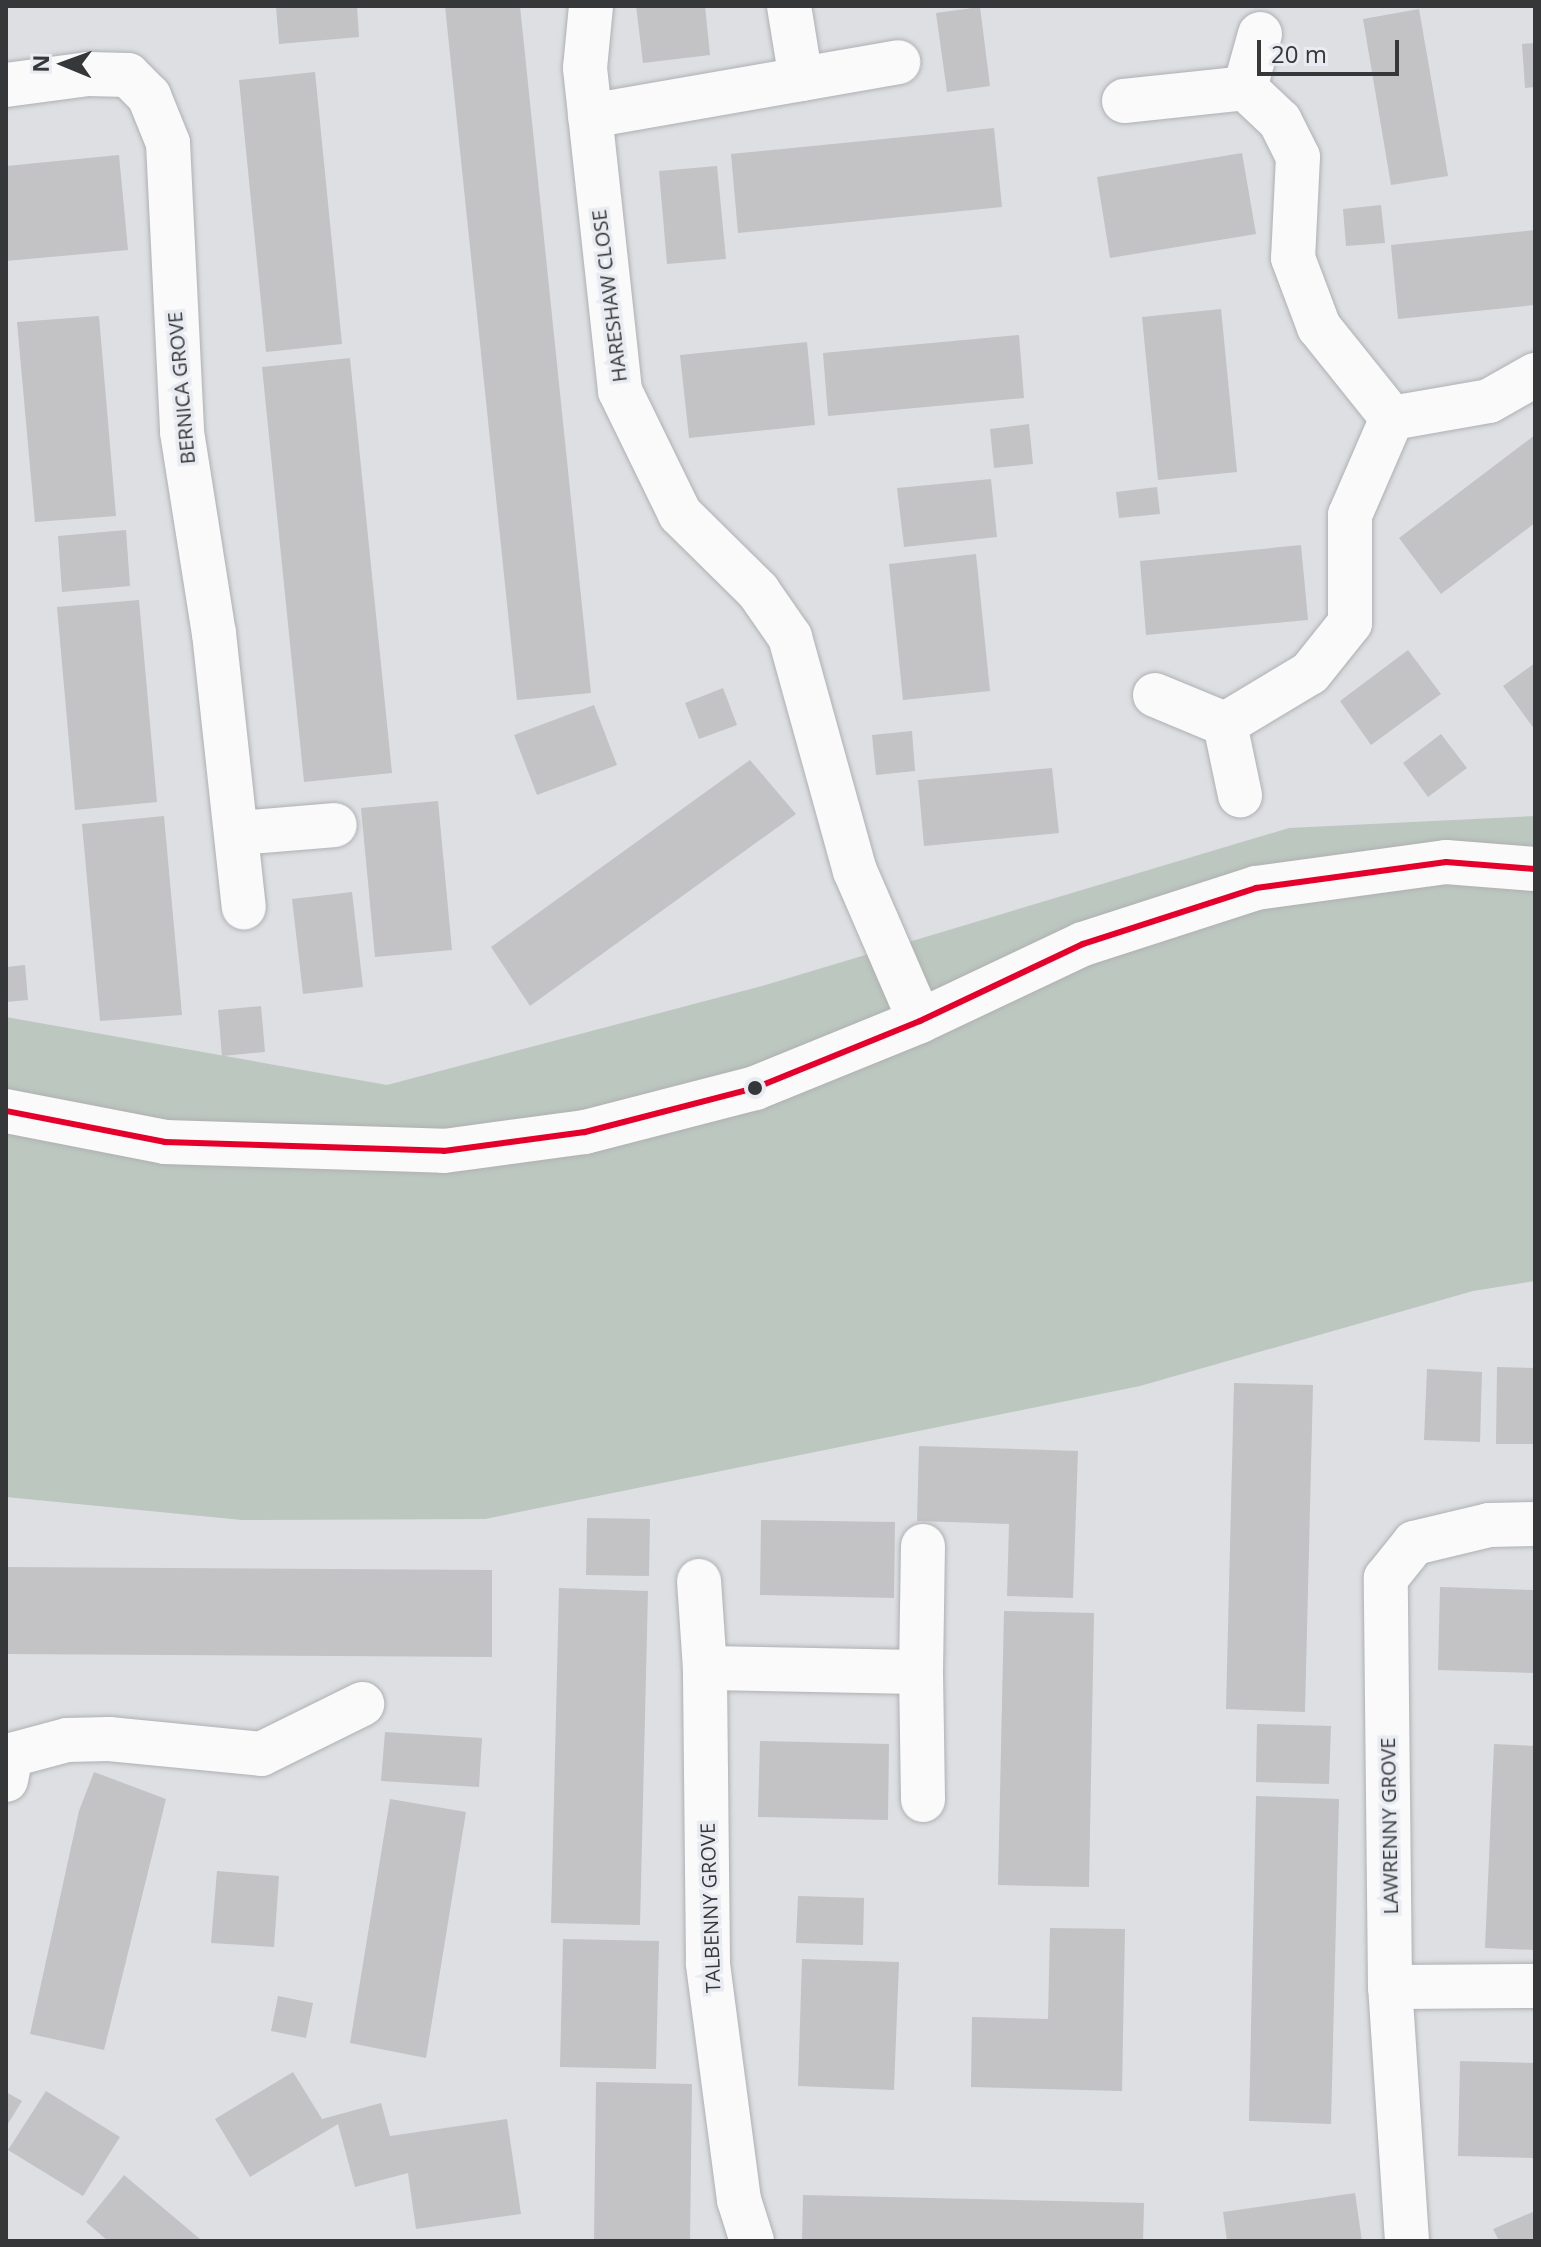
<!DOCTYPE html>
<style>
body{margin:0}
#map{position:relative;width:1541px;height:2247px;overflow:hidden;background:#dddfe2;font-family:"Open Sans",sans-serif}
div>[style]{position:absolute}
.green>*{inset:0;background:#bcc7bf}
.building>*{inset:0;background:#c3c3c5}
.roads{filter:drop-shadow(0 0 2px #afb0b3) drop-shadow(0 0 2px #afb0b3)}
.minor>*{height:44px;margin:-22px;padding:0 22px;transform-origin:22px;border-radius:22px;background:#fafafb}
.bus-1>*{height:6px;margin:-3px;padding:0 3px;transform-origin:3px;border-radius:3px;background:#e4002b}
.dots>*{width:22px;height:22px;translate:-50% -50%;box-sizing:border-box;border:4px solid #e8ecf2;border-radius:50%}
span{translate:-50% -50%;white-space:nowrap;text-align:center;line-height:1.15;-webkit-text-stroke:7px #e8ecf2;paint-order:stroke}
.street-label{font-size:20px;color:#363739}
.frame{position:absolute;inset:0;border:8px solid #363739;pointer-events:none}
.north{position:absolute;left:24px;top:24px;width:80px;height:80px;-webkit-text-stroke:6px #e8ecf2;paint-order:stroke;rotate:271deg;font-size:22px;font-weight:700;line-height:32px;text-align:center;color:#363739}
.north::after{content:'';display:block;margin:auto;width:28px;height:36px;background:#363739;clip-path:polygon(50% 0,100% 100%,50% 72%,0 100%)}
.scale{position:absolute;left:1257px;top:40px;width:142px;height:36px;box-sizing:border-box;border:4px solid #363739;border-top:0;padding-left:10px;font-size:24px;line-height:28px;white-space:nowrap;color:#363739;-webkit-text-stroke:6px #e8ecf2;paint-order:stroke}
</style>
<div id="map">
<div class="green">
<i style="clip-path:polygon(1535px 816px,1535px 1281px,1473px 1291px,1140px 1386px,485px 1519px,242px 1520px,6px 1497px,6px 1017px,387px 1085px,762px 986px,1289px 828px)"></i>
</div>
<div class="building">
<i style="clip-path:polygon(276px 6px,357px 6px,359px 37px,279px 44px)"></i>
<i style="clip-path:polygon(445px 6px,520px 6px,591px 693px,517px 700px)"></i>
<i style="clip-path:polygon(636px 6px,705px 6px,710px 55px,643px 63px)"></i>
<i style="clip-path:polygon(980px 7px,990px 86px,947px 92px,936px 13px)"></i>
<i style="clip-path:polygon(1419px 9px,1448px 176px,1391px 185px,1363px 19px)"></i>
<i style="clip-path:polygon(1535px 43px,1535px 87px,1525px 88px,1522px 44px)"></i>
<i style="clip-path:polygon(315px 72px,342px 344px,266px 352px,239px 80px)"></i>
<i style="clip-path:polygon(994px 128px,1002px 207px,738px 233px,731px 154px)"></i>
<i style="clip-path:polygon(1242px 153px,1256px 234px,1110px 258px,1097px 177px)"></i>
<i style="clip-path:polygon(119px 155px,128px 250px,6px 261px,6px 166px)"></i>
<i style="clip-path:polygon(717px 166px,726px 259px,667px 264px,659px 171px)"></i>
<i style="clip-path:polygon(1381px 205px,1385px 243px,1346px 246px,1343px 209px)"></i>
<i style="clip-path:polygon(1535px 230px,1535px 305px,1398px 319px,1391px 245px)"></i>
<i style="clip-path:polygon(1221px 309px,1237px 472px,1158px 480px,1142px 317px)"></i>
<i style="clip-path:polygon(99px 316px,116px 516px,35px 522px,17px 322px)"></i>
<i style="clip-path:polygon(1019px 335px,1024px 398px,828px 416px,823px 353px)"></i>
<i style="clip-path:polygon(807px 342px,815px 425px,689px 438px,680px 355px)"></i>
<i style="clip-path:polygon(350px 358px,392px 773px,304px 782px,262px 367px)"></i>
<i style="clip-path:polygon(1029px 424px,1033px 464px,994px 468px,990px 429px)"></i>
<i style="clip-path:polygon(1535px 435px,1535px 523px,1441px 594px,1399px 538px)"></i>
<i style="clip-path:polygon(991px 479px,997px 537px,904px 547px,897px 488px)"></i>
<i style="clip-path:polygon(1157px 487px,1160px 514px,1119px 518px,1116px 492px)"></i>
<i style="clip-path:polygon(126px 530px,130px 586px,62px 592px,58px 536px)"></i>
<i style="clip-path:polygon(1301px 545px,1308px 620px,1146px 635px,1140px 561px)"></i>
<i style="clip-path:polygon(976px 554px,990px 691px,903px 700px,889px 564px)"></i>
<i style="clip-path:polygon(139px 600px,157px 802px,75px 810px,57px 607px)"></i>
<i style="clip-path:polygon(1408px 650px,1441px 694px,1371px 745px,1340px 701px)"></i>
<i style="clip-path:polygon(1535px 663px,1535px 730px,1503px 686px)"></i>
<i style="clip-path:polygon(723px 688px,737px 725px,699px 739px,685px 703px)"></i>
<i style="clip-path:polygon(594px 705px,617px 765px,537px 795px,514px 735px)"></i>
<i style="clip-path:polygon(912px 731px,915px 771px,876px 775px,872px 735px)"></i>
<i style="clip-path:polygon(1441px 734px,1467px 768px,1428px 797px,1403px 763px)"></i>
<i style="clip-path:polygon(750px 760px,796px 814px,530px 1006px,491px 947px)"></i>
<i style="clip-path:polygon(1052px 768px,1059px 833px,924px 846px,918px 780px)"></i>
<i style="clip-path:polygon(438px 801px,452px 950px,375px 957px,361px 808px)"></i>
<i style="clip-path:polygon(164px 816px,182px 1015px,100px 1021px,82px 824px)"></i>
<i style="clip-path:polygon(352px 892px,363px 987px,303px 994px,292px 899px)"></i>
<i style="clip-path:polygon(25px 965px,28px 1000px,6px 1002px,6px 967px)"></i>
<i style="clip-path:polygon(261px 1006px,265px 1052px,222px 1056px,218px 1010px)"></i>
<i style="clip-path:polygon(1497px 1367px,1535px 1368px,1535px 1444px,1496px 1444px)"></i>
<i style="clip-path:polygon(1427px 1369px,1482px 1372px,1480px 1442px,1424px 1440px)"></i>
<i style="clip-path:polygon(1234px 1383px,1313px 1385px,1305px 1712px,1226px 1709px)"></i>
<i style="clip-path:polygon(919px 1446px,1078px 1451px,1073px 1598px,1007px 1596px,1009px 1524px,917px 1521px)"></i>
<i style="clip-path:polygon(587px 1518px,650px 1519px,649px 1576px,586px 1575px)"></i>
<i style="clip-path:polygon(761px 1520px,895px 1522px,894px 1598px,760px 1595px)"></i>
<i style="clip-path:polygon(6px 1567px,492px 1570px,492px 1657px,6px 1654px)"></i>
<i style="clip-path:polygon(1440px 1587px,1535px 1590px,1535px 1673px,1438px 1670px)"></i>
<i style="clip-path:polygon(559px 1588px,648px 1591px,640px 1925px,551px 1923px)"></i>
<i style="clip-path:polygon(1004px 1611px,1094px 1613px,1089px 1887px,998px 1885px)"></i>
<i style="clip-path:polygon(1257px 1724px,1331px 1726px,1329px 1784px,1256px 1782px)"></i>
<i style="clip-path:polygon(385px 1732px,482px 1738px,479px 1787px,381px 1781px)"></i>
<i style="clip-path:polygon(760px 1741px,889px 1744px,888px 1820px,758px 1817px)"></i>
<i style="clip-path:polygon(1494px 1744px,1535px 1746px,1535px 1950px,1485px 1948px)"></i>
<i style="clip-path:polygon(94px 1772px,166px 1799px,104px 2050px,30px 2034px,79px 1811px)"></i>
<i style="clip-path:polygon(1256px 1796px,1339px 1799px,1331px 2124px,1249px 2121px)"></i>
<i style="clip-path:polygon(390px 1799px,466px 1812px,426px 2058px,350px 2043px)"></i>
<i style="clip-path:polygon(217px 1871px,279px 1876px,274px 1947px,211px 1943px)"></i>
<i style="clip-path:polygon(798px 1896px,864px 1898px,863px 1945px,796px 1943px)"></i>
<i style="clip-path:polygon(1050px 1928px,1125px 1929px,1122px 2091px,971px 2087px,972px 2017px,1048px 2019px)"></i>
<i style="clip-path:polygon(563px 1939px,659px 1941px,656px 2069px,560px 2067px)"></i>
<i style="clip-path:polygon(802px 1959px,899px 1962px,894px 2090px,798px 2086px)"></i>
<i style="clip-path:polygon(278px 1996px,313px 2003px,306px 2038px,271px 2031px)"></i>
<i style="clip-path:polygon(1460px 2061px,1535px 2063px,1535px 2158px,1458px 2156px)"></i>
<i style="clip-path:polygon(293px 2072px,322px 2119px,381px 2103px,390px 2136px,507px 2119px,521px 2214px,416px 2229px,408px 2173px,355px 2187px,338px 2124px,250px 2177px,215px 2119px)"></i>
<i style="clip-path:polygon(596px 2082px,692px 2084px,690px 2241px,594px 2241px)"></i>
<i style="clip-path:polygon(46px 2091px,120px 2137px,83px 2196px,8px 2150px)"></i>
<i style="clip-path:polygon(6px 2092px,22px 2101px,6px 2127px)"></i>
<i style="clip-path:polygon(124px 2175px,200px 2239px,199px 2241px,108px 2241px,86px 2222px)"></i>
<i style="clip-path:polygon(1355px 2193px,1362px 2241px,1227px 2241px,1223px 2212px)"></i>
<i style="clip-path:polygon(803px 2195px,1144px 2203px,1143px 2241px,802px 2241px)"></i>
<i style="clip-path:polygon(1535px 2211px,1535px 2241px,1499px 2241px,1493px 2229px)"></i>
</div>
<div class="roads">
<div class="minor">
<i style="left:591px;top:6px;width:62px;rotate:95.5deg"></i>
<i style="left:585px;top:68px;width:325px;rotate:83.8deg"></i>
<i style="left:620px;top:391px;width:137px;rotate:64deg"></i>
<i style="left:680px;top:514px;width:110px;rotate:44.6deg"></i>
<i style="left:758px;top:591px;width:56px;rotate:55.2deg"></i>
<i style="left:790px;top:637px;width:243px;rotate:74.5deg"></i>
<i style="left:855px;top:871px;width:163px;rotate:66.6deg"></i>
<i style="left:789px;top:6px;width:74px;rotate:80.7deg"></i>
<i style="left:6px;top:85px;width:83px;rotate:-7.6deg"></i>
<i style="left:88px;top:74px;width:40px;rotate:1.4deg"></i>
<i style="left:128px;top:75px;width:30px;rotate:45deg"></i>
<i style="left:149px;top:96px;width:51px;rotate:68deg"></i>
<i style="left:168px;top:143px;width:289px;rotate:87.2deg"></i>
<i style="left:182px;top:432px;width:204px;rotate:81deg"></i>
<i style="left:214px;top:633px;width:276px;rotate:83.8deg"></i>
<i style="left:1245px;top:88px;width:56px;rotate:-74.5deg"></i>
<i style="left:1124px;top:101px;width:122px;rotate:-6.1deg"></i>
<i style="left:1245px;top:88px;width:48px;rotate:43.3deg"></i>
<i style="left:1280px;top:121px;width:40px;rotate:63.4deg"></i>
<i style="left:1298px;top:157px;width:101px;rotate:92.8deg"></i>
<i style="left:1293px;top:258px;width:74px;rotate:69.4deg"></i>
<i style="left:1319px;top:327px;width:117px;rotate:51.3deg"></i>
<i style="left:590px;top:116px;width:313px;rotate:-9.9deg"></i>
<i style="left:1392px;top:418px;width:98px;rotate:-9.9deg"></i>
<i style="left:1489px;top:401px;width:53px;rotate:-29.5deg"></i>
<i style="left:1155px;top:695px;width:76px;rotate:22.5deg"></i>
<i style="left:1225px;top:724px;width:99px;rotate:-31deg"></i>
<i style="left:1310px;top:673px;width:64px;rotate:-51.3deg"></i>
<i style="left:1350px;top:623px;width:108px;rotate:-90deg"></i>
<i style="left:1350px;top:515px;width:106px;rotate:-66.6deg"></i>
<i style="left:1225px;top:724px;width:73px;rotate:78.1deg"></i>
<i style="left:238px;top:833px;width:97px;rotate:-4.7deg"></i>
<i style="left:6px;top:1111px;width:162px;rotate:11deg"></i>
<i style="left:165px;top:1142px;width:279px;rotate:1.8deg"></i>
<i style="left:444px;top:1151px;width:142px;rotate:-7.7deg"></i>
<i style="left:585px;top:1132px;width:176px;rotate:-14.5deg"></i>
<i style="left:755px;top:1088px;width:178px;rotate:-22.1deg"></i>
<i style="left:920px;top:1021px;width:180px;rotate:-25.3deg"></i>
<i style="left:1083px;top:944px;width:182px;rotate:-17.9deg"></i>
<i style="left:1256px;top:888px;width:192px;rotate:-7.8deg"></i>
<i style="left:1446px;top:862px;width:89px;rotate:4.5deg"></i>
<i style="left:699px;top:1581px;width:87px;rotate:86.1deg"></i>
<i style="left:921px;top:1672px;width:128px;rotate:89.1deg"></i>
<i style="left:6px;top:1780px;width:25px;rotate:-79deg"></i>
<i style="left:11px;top:1755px;width:58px;rotate:-15deg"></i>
<i style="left:67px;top:1740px;width:42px;rotate:-1.4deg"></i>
<i style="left:109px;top:1739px;width:153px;rotate:5.6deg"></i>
<i style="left:261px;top:1754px;width:113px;rotate:-26.3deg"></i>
<i style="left:1390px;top:1987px;width:145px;rotate:-0.4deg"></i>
<i style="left:752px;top:2241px;width:43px;rotate:-107.6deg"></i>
<i style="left:739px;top:2200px;width:239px;rotate:-97.5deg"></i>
<i style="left:708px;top:1963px;width:295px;rotate:-90.6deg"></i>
<i style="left:705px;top:1668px;width:216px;rotate:1.1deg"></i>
<i style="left:921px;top:1672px;width:126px;rotate:-89.1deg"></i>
<i style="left:1407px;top:2241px;width:255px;rotate:-93.8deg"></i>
<i style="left:1390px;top:1987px;width:409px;rotate:-90.6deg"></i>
<i style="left:1386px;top:1578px;width:45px;rotate:-51.3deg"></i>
<i style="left:1414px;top:1543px;width:77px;rotate:-13.5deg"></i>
<i style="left:1489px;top:1525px;width:46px;rotate:-1.2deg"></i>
</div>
</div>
<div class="bus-1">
<i style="left:6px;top:1111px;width:162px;rotate:11deg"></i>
<i style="left:165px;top:1142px;width:279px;rotate:1.8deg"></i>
<i style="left:444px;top:1151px;width:142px;rotate:-7.7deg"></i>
<i style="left:585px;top:1132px;width:176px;rotate:-14.5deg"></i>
<i style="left:755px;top:1088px;width:178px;rotate:-22.1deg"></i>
<i style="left:920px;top:1021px;width:180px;rotate:-25.3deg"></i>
<i style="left:1083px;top:944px;width:182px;rotate:-17.9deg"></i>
<i style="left:1256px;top:888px;width:192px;rotate:-7.8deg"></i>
<i style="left:1446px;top:862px;width:89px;rotate:4.5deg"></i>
</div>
<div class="dots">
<i style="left:755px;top:1088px;background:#363739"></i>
</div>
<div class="street-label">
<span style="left:609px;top:296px;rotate:-97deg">HARESHAW CLOSE</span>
<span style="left:181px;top:388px;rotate:-95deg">BERNICA GROVE</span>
<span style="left:1389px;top:1826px;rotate:-91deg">LAWRENNY GROVE</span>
<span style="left:710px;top:1908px;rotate:-92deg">TALBENNY GROVE</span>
</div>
<div class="frame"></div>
<div class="north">N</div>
<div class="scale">20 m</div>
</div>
